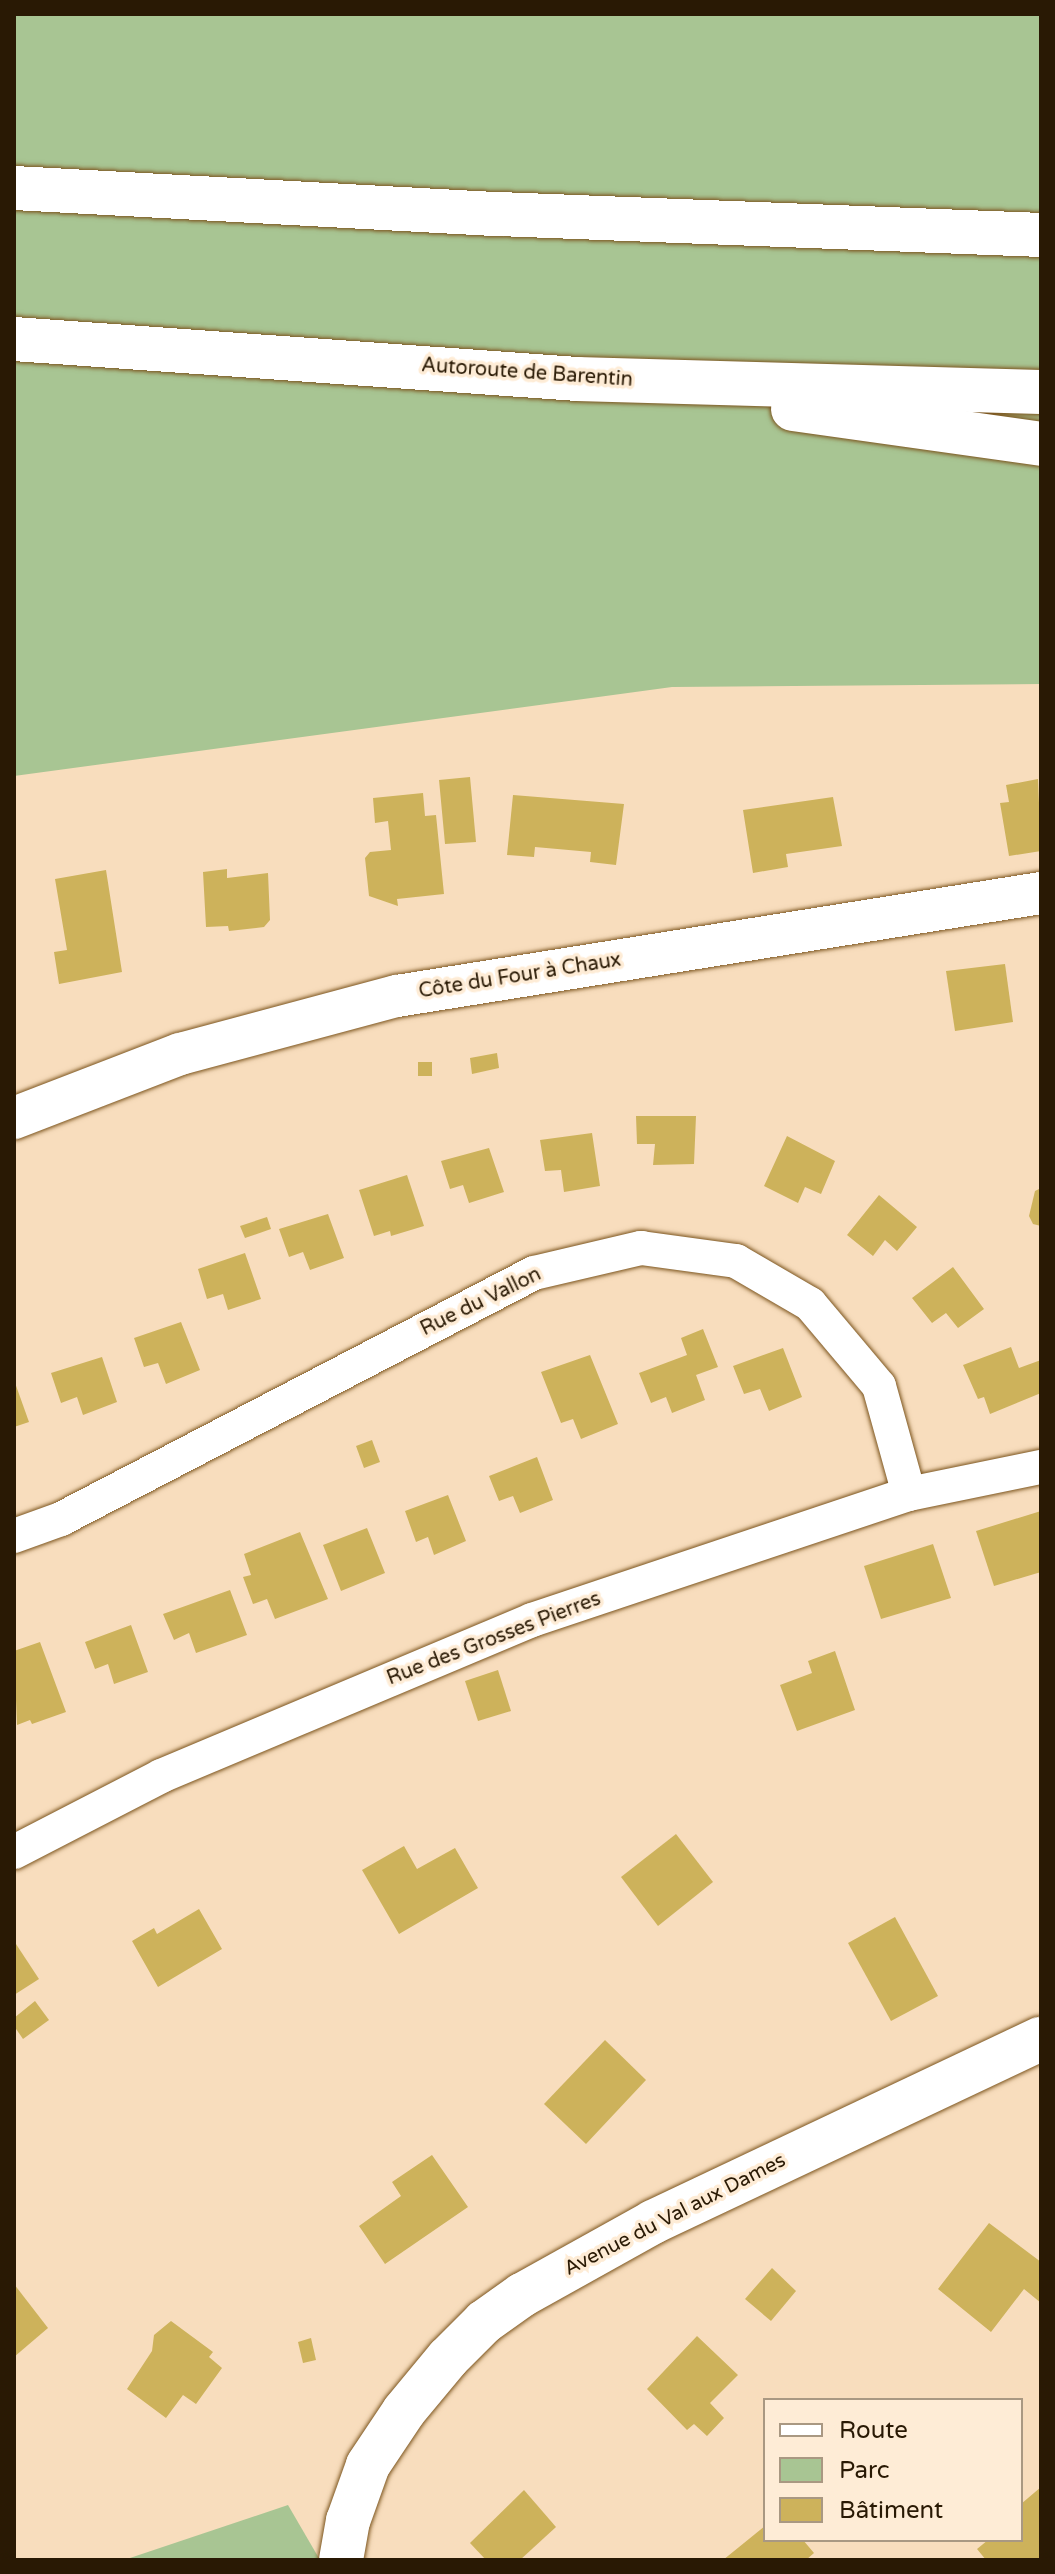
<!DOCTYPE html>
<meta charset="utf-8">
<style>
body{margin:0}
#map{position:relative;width:1055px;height:2574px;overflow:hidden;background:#f8ddbd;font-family:"Varela Round",sans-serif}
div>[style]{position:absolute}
.green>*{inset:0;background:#a8c593}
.building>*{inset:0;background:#cdb25b}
.roads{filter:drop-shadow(0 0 2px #7c551e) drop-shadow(0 0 2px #7c551e)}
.minor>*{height:34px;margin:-17px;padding:0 17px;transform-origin:17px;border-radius:17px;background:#fff}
.tertiary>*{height:42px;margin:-21px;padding:0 21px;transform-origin:21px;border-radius:21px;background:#fff}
.secondary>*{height:44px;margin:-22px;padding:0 22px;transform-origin:22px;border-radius:22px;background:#fff}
.motorway>*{height:44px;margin:-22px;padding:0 22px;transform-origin:22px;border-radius:22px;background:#fff}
span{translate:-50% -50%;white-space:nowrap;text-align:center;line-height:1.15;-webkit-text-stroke:7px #feecd6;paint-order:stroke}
.street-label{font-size:20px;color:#291904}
.frame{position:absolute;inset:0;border:16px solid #291904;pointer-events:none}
.legend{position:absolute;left:763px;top:2398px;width:260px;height:144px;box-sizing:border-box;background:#feecd6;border:2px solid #a99882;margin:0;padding:10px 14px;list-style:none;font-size:24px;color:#291904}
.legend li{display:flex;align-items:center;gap:16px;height:40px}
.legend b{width:40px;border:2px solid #a99882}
</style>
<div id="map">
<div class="green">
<i style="clip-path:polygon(14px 14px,1041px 14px,1041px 684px,672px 687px,14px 776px)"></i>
<i style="clip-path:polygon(288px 2505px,320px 2560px,124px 2560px)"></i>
</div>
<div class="building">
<i style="clip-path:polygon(470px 777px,476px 842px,445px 844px,439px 780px)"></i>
<i style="clip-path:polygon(1038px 779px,1041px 851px,1009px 856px,1000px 803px,1009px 802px,1006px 785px)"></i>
<i style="clip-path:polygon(423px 793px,425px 816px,436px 815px,444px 894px,397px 899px,398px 906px,369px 896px,365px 858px,370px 852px,391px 850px,388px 821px,375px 823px,373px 798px)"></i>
<i style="clip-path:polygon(513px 795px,624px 804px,616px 865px,590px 862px,591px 852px,535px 847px,534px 857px,507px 855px)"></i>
<i style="clip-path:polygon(833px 797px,842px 846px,786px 854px,788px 867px,753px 873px,743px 810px)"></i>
<i style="clip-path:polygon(227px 869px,227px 878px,268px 873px,270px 920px,264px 927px,229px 931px,228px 926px,206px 927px,203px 872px)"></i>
<i style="clip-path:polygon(106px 870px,122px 972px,59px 984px,54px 952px,67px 950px,55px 879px)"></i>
<i style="clip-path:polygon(1005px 964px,1013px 1022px,955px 1031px,946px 971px)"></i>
<i style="clip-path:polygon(497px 1053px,499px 1068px,472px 1074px,470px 1058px)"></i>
<i style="clip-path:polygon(418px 1062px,432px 1062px,432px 1076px,418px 1076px)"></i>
<i style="clip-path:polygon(636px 1116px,696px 1116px,694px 1164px,653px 1165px,655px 1144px,637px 1144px)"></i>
<i style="clip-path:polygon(592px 1133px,600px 1186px,564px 1192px,561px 1170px,545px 1171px,540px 1140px)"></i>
<i style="clip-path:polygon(787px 1136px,835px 1161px,821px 1194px,805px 1187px,798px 1203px,764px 1186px)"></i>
<i style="clip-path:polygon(489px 1148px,504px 1192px,469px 1203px,463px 1185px,450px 1189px,441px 1161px)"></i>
<i style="clip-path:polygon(407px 1175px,424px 1226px,391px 1236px,390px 1231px,374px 1236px,359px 1190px)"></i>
<i style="clip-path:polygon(1041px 1188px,1041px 1226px,1033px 1224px,1029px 1216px,1035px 1191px)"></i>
<i style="clip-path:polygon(879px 1195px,917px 1227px,897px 1251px,885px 1240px,873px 1256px,847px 1235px)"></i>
<i style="clip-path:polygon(328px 1214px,344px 1258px,310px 1270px,303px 1252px,289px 1257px,279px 1229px)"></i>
<i style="clip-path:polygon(267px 1217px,271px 1229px,245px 1238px,240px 1226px)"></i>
<i style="clip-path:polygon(245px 1253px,261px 1299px,228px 1310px,223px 1294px,207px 1299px,198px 1269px)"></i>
<i style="clip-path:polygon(953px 1267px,984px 1309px,958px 1328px,946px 1313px,932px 1323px,912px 1298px)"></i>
<i style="clip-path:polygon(181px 1322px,200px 1370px,166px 1384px,158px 1363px,144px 1367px,134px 1338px)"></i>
<i style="clip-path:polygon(703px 1329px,718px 1367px,696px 1375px,705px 1400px,672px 1413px,666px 1397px,651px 1403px,639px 1373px,687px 1355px,681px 1338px)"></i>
<i style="clip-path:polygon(1011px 1347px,1019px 1368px,1041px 1360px,1041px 1393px,990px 1414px,984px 1397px,978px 1399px,963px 1365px)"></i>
<i style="clip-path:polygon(783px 1348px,802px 1397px,769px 1411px,760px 1389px,744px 1394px,733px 1366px)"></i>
<i style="clip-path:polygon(590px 1355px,618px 1424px,581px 1439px,573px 1419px,561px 1423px,541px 1372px)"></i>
<i style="clip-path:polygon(102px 1357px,117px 1402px,83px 1415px,77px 1397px,61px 1403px,51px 1373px)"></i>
<i style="clip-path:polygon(14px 1380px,29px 1422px,14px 1427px)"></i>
<i style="clip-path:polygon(372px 1440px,380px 1462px,364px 1468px,356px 1446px)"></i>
<i style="clip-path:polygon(537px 1457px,553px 1500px,520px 1513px,513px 1496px,499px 1501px,489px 1476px)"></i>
<i style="clip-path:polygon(448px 1495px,466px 1541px,434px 1555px,428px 1537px,416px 1542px,405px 1511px)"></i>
<i style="clip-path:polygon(1041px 1511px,1041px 1572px,994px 1586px,976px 1531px)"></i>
<i style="clip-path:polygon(367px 1528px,385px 1573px,341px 1591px,323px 1545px)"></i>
<i style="clip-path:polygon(300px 1532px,328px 1599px,275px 1619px,267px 1599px,253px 1604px,243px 1577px,251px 1575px,244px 1554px)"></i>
<i style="clip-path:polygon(933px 1544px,951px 1598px,881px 1619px,864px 1566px)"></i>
<i style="clip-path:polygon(230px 1590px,247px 1635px,196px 1653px,189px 1633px,174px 1640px,163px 1614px)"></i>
<i style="clip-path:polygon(131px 1625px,148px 1672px,114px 1684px,108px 1664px,95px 1669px,85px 1642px)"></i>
<i style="clip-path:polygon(40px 1642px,66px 1712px,32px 1724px,30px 1720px,17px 1725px,14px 1651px)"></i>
<i style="clip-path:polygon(835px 1651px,855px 1710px,797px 1731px,780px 1685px,812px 1673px,808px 1661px)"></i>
<i style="clip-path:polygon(498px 1670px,511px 1711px,478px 1721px,465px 1681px)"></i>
<i style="clip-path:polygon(676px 1834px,713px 1882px,658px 1926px,621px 1877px)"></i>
<i style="clip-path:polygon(404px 1846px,417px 1869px,455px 1848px,478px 1888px,399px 1934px,362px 1870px)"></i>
<i style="clip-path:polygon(199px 1909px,222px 1949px,158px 1987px,132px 1941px,154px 1928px,157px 1934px)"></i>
<i style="clip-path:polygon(895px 1917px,938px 1996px,891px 2021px,848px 1943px)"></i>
<i style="clip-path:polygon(14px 1941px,39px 1979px,14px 1995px)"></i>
<i style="clip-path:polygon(35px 2001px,49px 2020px,23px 2039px,14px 2026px,14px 2018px)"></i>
<i style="clip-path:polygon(605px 2040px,646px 2080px,586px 2144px,544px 2104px)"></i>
<i style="clip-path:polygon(432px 2155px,468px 2207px,385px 2264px,359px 2226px,401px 2196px,392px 2182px)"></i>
<i style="clip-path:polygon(989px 2223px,1041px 2262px,1041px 2303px,1024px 2289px,991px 2332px,938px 2289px)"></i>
<i style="clip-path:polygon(772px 2268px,796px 2291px,771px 2321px,745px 2299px)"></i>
<i style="clip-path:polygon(14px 2284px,48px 2328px,14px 2357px)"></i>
<i style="clip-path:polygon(171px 2321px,213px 2352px,209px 2357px,222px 2368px,196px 2404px,183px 2395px,166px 2418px,127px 2389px,152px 2351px,154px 2335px)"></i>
<i style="clip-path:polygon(697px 2336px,738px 2375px,710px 2403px,724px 2418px,707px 2436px,694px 2424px,687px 2430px,647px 2389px)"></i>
<i style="clip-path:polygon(311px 2338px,316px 2360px,303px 2363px,298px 2342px)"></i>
<i style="clip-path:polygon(1041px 2487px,1041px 2560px,986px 2560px,977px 2549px,988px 2540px,1021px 2540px,1021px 2504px)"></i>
<i style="clip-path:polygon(524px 2490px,556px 2527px,520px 2560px,486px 2560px,470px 2543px)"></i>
<i style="clip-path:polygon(765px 2526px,765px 2540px,803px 2540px,814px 2553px,806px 2560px,723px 2560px)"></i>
</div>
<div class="roads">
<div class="minor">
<i style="left:14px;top:1536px;width:50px;rotate:-19.9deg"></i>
<i style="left:61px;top:1519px;width:533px;rotate:-27.48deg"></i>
<i style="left:534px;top:1273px;width:110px;rotate:-13.2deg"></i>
<i style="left:641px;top:1248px;width:96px;rotate:7.8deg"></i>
<i style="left:736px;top:1261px;width:86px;rotate:30.2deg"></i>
<i style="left:810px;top:1304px;width:107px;rotate:49.9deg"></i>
<i style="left:879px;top:1386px;width:112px;rotate:74.5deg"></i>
<i style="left:14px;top:1852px;width:165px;rotate:-27.3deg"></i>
<i style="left:161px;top:1776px;width:402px;rotate:-22.8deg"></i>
<i style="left:532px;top:1620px;width:397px;rotate:-18.5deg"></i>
<i style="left:909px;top:1494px;width:135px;rotate:-11.6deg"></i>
</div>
<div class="tertiary">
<i style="left:14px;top:1118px;width:178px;rotate:-21.1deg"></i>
<i style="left:180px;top:1054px;width:225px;rotate:-15deg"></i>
<i style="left:397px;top:996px;width:652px;rotate:-9.09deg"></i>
</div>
<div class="secondary">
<i style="left:341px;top:2560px;width:40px;rotate:-80deg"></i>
<i style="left:348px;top:2521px;width:59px;rotate:-70.3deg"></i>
<i style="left:368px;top:2465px;width:65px;rotate:-56.3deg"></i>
<i style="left:404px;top:2411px;width:69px;rotate:-50.3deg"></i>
<i style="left:448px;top:2358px;width:51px;rotate:-45deg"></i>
<i style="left:484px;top:2322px;width:47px;rotate:-35.4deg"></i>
<i style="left:522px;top:2295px;width:150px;rotate:-29.1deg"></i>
<i style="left:653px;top:2222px;width:429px;rotate:-25.3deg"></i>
</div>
<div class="motorway">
<i style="left:14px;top:188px;width:485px;rotate:3.1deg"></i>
<i style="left:498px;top:214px;width:543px;rotate:2.21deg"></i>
<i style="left:14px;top:339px;width:564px;rotate:4.06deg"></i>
<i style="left:577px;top:379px;width:464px;rotate:1.6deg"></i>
<i style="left:793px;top:409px;width:250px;rotate:8deg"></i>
</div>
</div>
<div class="street-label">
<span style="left:527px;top:373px;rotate:4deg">Autoroute de Barentin</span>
<span style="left:520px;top:976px;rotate:-9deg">Côte du Four à Chaux</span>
<span style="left:481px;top:1302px;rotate:-26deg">Rue du Vallon</span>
<span style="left:494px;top:1639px;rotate:-21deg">Rue des Grosses Pierres</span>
<span style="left:675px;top:2215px;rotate:-27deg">Avenue du Val aux Dames</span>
</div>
<div class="frame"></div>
<ul class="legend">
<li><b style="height:10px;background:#fff"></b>Route</li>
<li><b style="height:22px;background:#a8c593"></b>Parc</li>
<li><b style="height:22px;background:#cdb25b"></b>Bâtiment</li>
</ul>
</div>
